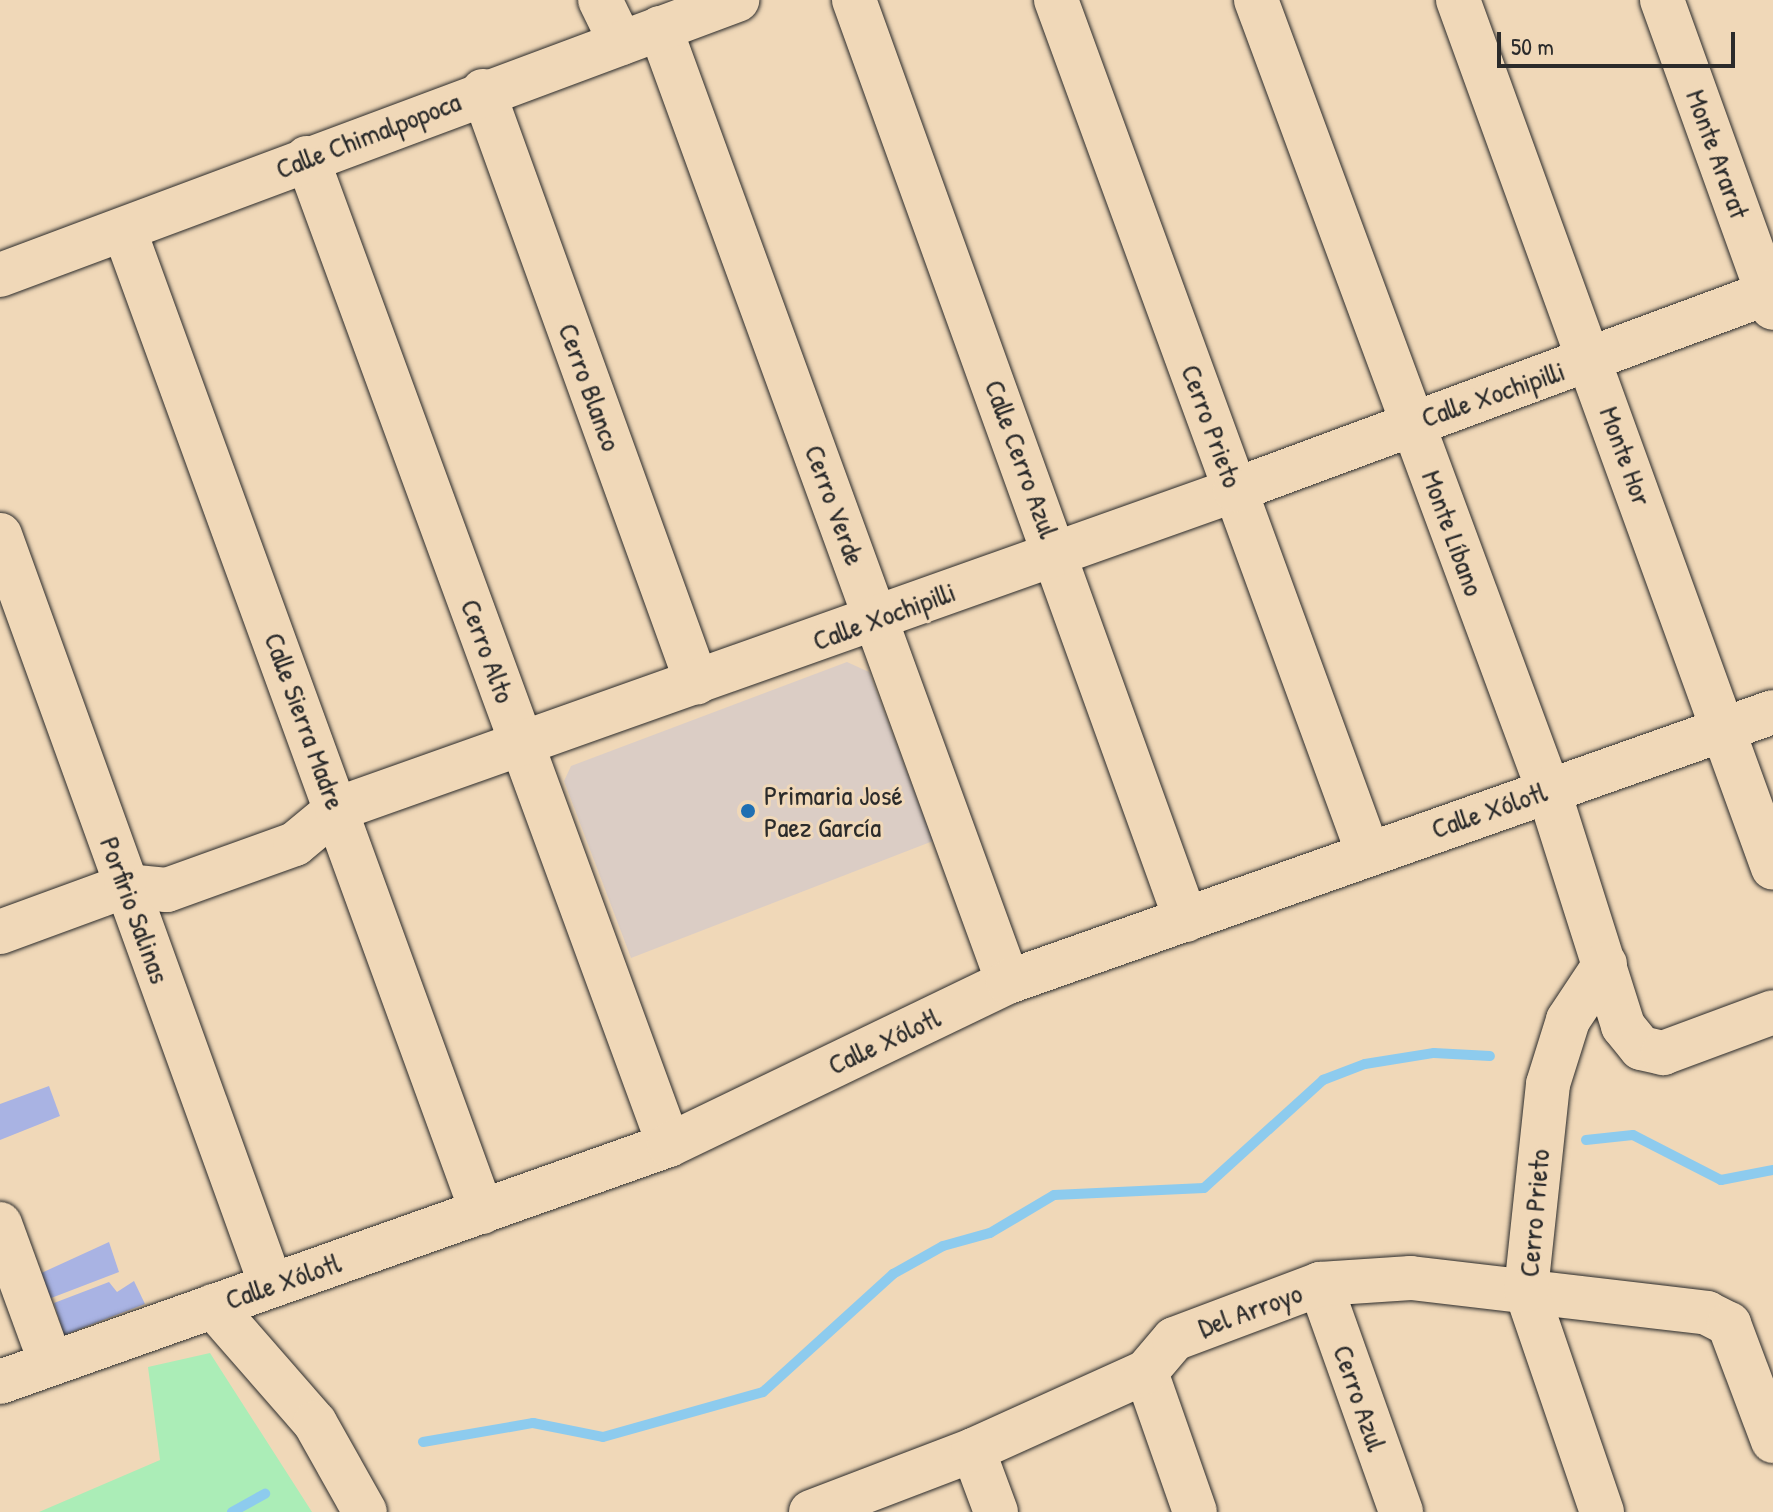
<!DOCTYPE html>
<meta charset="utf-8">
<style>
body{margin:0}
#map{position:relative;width:1773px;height:1512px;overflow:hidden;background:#f0d8b8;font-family:"Patrick Hand",sans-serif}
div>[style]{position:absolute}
.built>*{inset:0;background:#dbcdc5}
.green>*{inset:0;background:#abedb7}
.stream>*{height:10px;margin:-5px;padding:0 5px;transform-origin:5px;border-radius:5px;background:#8dcbee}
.building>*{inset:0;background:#a9b3e3}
.roads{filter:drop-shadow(0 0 2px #2b2b2b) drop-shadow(0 0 2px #2b2b2b)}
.minor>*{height:44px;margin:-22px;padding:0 22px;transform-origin:22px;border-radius:22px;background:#f0d8b8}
.dots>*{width:22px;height:22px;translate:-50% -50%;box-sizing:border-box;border:4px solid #f0d8b8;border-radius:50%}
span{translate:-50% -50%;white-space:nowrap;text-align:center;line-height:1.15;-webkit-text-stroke:6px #f0d8b8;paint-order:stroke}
.street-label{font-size:28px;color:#2b2b2b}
.poi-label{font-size:28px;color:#2b2b2b}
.left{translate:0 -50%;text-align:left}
.scale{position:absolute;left:1497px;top:32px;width:238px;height:36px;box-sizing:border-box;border:4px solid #2b2b2b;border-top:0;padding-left:10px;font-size:24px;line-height:28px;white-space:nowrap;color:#2b2b2b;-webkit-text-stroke:6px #f0d8b8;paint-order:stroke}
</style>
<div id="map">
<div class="built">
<i style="clip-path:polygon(847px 662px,869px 672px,933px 841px,631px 958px,564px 781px,571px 766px)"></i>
</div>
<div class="green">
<i style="clip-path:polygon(210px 1353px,312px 1512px,39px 1512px,160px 1460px,148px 1367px)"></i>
</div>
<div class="stream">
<i style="left:1586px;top:1140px;width:47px;rotate:-6.1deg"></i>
<i style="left:1633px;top:1135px;width:99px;rotate:27.1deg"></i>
<i style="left:1721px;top:1180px;width:53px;rotate:-10.9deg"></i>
<i style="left:423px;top:1442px;width:112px;rotate:-9.8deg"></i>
<i style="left:533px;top:1423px;width:71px;rotate:11.3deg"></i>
<i style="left:603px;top:1437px;width:166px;rotate:-15.7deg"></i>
<i style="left:763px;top:1392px;width:176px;rotate:-42.2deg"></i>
<i style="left:893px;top:1274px;width:57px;rotate:-29.2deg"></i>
<i style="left:943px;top:1246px;width:49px;rotate:-15.5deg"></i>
<i style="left:990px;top:1233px;width:74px;rotate:-30.7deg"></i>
<i style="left:1054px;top:1195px;width:150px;rotate:-2.7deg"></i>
<i style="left:1204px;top:1188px;width:161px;rotate:-42.2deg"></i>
<i style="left:1323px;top:1080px;width:45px;rotate:-20.9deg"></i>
<i style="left:1365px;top:1064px;width:70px;rotate:-9.1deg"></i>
<i style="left:1434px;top:1053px;width:56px;rotate:3.1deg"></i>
<i style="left:232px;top:1512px;width:38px;rotate:-29deg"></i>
</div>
<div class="building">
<i style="clip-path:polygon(49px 1086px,60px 1116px,0 1140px,0 1104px)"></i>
<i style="clip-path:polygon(109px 1242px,119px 1272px,46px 1300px,37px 1275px)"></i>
<i style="clip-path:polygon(134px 1281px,145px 1304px,64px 1335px,54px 1303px,109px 1282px,117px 1292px)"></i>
</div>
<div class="roads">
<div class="minor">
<i style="left:600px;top:0;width:48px;rotate:64deg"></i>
<i style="left:854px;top:0;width:978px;rotate:70.16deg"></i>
<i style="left:1056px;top:0;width:908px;rotate:69.91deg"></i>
<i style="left:1256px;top:0;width:841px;rotate:69.69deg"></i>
<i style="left:1548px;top:789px;width:249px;rotate:72.4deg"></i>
<i style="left:1623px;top:1026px;width:28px;rotate:51deg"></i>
<i style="left:1641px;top:1048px;width:23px;rotate:13deg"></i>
<i style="left:1663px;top:1053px;width:117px;rotate:-20.4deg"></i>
<i style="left:1458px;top:0;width:923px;rotate:70.05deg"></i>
<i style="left:1662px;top:0;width:327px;rotate:70.2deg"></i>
<i style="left:660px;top:28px;width:1015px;rotate:69.96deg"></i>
<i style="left:483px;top:91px;width:629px;rotate:70.13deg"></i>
<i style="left:307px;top:158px;width:1051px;rotate:69.86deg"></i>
<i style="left:125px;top:232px;width:1043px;rotate:69.98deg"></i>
<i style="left:0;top:275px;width:787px;rotate:-20.46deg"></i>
<i style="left:0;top:535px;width:797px;rotate:70.13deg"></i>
<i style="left:0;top:932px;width:134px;rotate:-20.1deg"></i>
<i style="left:126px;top:886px;width:41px;rotate:5.6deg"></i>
<i style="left:167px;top:890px;width:136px;rotate:-19.8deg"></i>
<i style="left:295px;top:844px;width:55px;rotate:-39.8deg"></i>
<i style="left:337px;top:809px;width:953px;rotate:-19.56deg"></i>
<i style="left:1235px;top:490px;width:574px;rotate:-20.3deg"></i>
<i style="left:0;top:1224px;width:148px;rotate:69.9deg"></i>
<i style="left:1320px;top:1284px;width:242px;rotate:70.4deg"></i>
<i style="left:213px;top:1306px;width:155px;rotate:48.9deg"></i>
<i style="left:315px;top:1423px;width:102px;rotate:60.7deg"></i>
<i style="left:1146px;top:1372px;width:148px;rotate:70.7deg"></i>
<i style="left:0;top:1382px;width:710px;rotate:-19.51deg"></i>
<i style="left:669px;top:1145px;width:376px;rotate:-25.7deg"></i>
<i style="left:1008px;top:982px;width:811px;rotate:-19.44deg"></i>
<i style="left:973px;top:1450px;width:66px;rotate:69.6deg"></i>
<i style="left:811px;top:1512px;width:173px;rotate:-20.9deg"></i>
<i style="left:973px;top:1450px;width:190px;rotate:-24.3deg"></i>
<i style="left:1146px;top:1372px;width:43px;rotate:-49.7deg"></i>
<i style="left:1174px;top:1339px;width:156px;rotate:-20.6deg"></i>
<i style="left:1320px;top:1284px;width:91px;rotate:-3.8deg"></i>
<i style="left:1411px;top:1278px;width:298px;rotate:6.7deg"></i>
<i style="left:1707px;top:1313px;width:25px;rotate:27deg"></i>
<i style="left:1729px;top:1324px;width:125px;rotate:69.4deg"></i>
<i style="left:1602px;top:1512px;width:235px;rotate:-108.9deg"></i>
<i style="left:1526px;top:1290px;width:207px;rotate:-83.9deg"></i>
<i style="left:1548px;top:1084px;width:67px;rotate:-72.6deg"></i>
<i style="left:1568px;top:1020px;width:67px;rotate:-56.5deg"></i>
</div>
</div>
<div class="dots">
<i style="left:748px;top:811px;background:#1f6fb2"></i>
</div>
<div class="street-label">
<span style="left:368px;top:135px;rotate:-21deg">Calle Chimalpopoca</span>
<span style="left:1718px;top:154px;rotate:70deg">Monte Ararat</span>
<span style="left:590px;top:387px;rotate:70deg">Cerro Blanco</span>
<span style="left:1493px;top:394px;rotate:-19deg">Calle Xochipilli</span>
<span style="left:1212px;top:426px;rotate:70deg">Cerro Prieto</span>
<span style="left:1626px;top:456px;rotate:70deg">Monte Hor</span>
<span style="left:1022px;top:459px;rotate:70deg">Calle Cerro Azul</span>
<span style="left:835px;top:505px;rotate:70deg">Cerro Verde</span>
<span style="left:1453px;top:533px;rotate:70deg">Monte Líbano</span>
<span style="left:884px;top:616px;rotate:-20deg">Calle Xochipilli</span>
<span style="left:488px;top:651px;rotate:70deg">Cerro Alto</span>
<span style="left:305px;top:721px;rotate:70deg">Calle Sierra Madre</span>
<span style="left:1489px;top:810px;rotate:-19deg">Calle Xólotl</span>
<span style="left:135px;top:910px;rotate:70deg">Porfirio Salinas</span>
<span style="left:884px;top:1041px;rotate:-25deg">Calle Xólotl</span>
<span style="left:1534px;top:1213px;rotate:-85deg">Cerro Prieto</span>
<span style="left:283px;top:1281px;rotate:-19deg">Calle Xólotl</span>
<span style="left:1250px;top:1310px;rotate:-20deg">Del Arroyo</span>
<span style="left:1360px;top:1398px;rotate:71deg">Cerro Azul</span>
</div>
<div class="poi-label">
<span class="left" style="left:764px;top:811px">Primaria José<br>Paez García</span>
</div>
<div class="scale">50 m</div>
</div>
